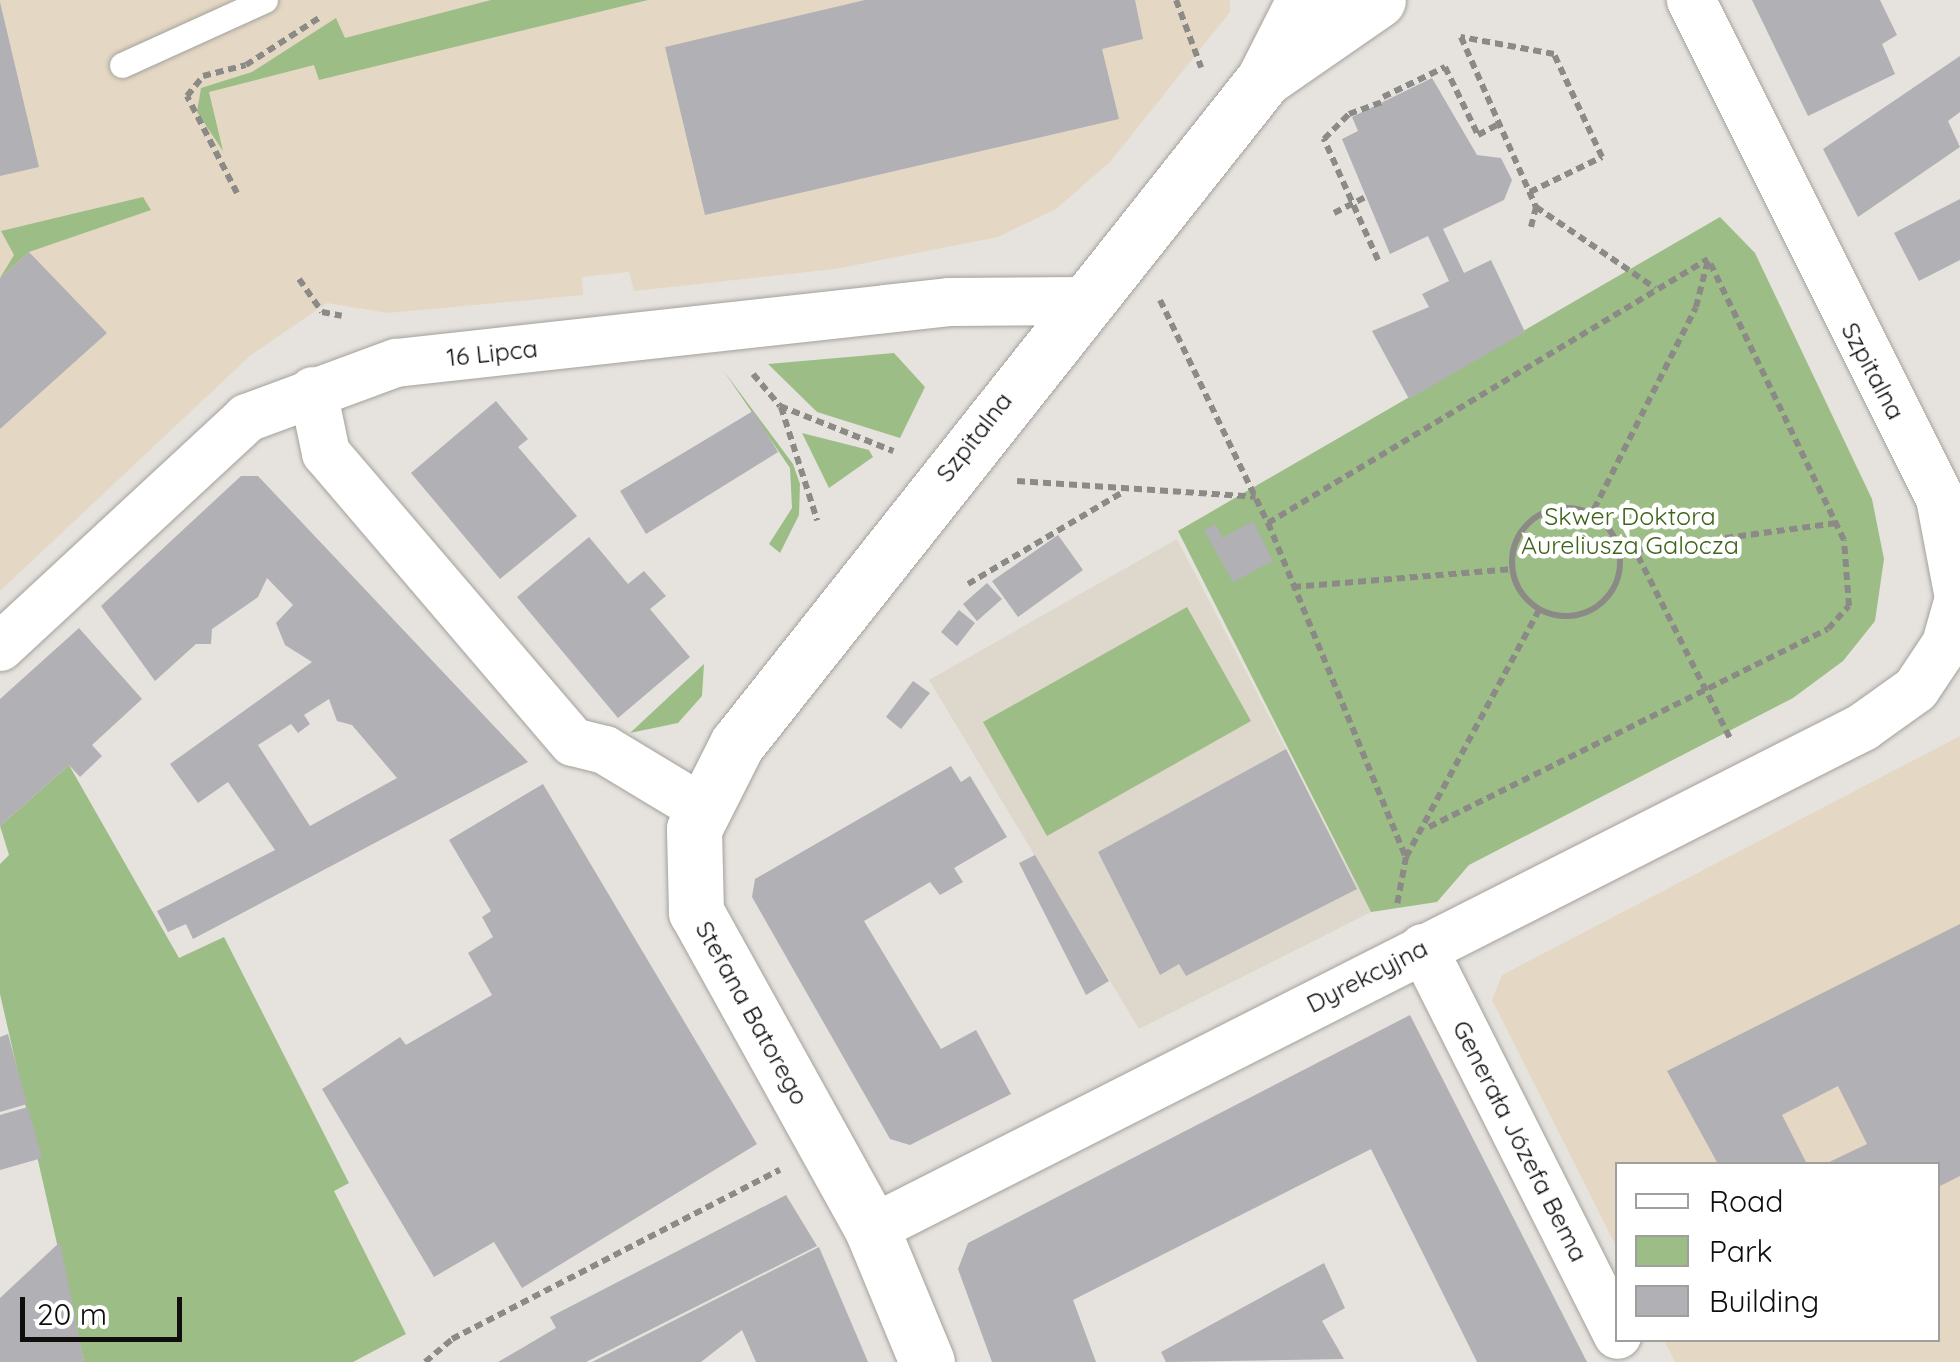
<!DOCTYPE html>
<meta charset="utf-8">
<style>
body{margin:0}
#map{position:relative;width:1960px;height:1362px;overflow:hidden;background:#e6e3de;font-family:Quicksand,sans-serif}
div>[style]{position:absolute}
.commercial>*{inset:0;background:#e4d8c4}
.built>*{inset:0;background:#ded7cb}
.green>*{inset:0;background:#9dbd86}
.building>*{inset:0;background:#b0b0b5}
.path>*{height:6px;margin-top:-3px;transform-origin:0;background:repeating-linear-gradient(90deg,#8c8a86 0 8px,transparent 0 13px)}
.path>.ring{margin:-3px;padding:0;box-sizing:content-box;background:none;border:6px solid #8c8a86;border-radius:50%}
.roads{filter:drop-shadow(0 0 2px #a4a19c) drop-shadow(0 0 2px #a4a19c)}
.service>*{height:25px;margin:-12.5px;padding:0 12.5px;transform-origin:12.5px;border-radius:12.5px;background:#fff}
.minor>*{height:48px;margin:-24px;padding:0 24px;transform-origin:24px;border-radius:24px;background:#fff}
.tertiary>*{height:55px;margin:-27.5px;padding:0 27.5px;transform-origin:27.5px;border-radius:27.5px;background:#fff}
span{translate:-50% -50%;white-space:nowrap;text-align:center;line-height:1.15;-webkit-text-stroke:9px #fff;paint-order:stroke}
.street-label{font-size:25px;color:#0f0e0c}
.park-label{font-size:25px;color:#3e631b}
.legend{position:absolute;left:1615px;top:1162px;width:325px;height:180px;box-sizing:border-box;background:#fff;border:2px solid #9f9f9e;margin:0;padding:12px 18px;list-style:none;font-size:30px;color:#0f0e0c}
.legend li{display:flex;align-items:center;gap:20px;height:50px}
.legend b{width:50px;border:2px solid #9f9f9e}
.scale{position:absolute;left:20px;top:1297px;width:162px;height:45px;box-sizing:border-box;border:5px solid #0f0e0c;border-top:0;padding-left:12px;font-size:30px;line-height:35px;white-space:nowrap;color:#0f0e0c;-webkit-text-stroke:8px #fff;paint-order:stroke}
</style>
<div id="map">
<div class="commercial">
<i style="clip-path:polygon(0 0,1230px 0,1230px 12px,1110px 162px,1056px 209px,998px 237px,835px 269px,653px 289px,634px 291px,629px 272px,582px 277px,583px 295px,388px 313px,327px 303px,251px 355px,0 591px)"></i>
<i style="clip-path:polygon(1960px 736px,1960px 1362px,1675px 1362px,1664px 1340px,1938px 1340px,1938px 1164px,1618px 1164px,1617px 1248px,1492px 1000px,1502px 975px)"></i>
</div>
<div class="built">
<i style="clip-path:polygon(1177px 539px,1371px 912px,1139px 1029px,929px 680px)"></i>
</div>
<div class="green">
<i style="clip-path:polygon(491px 0,648px 0,319px 80px,314px 65px,209px 92px,223px 151px,197px 112px,201px 88px,252px 72px,336px 18px,345px 38px)"></i>
<i style="clip-path:polygon(143px 197px,151px 210px,29px 252px,0 278px,14px 255px,1px 231px)"></i>
<i style="clip-path:polygon(1720px 217px,1755px 253px,1872px 499px,1884px 559px,1875px 621px,1843px 661px,1793px 698px,1469px 865px,1437px 902px,1371px 912px,1178px 531px)"></i>
<i style="clip-path:polygon(894px 353px,925px 387px,900px 438px,817px 412px,768px 364px)"></i>
<i style="clip-path:polygon(723px 370px,793px 464px,800px 484px,799px 515px,780px 553px,769px 544px,792px 508px,790px 468px)"></i>
<i style="clip-path:polygon(802px 433px,869px 450px,873px 457px,829px 488px)"></i>
<i style="clip-path:polygon(1187px 607px,1251px 721px,1047px 836px,983px 722px)"></i>
<i style="clip-path:polygon(704px 664px,702px 696px,678px 723px,630px 733px)"></i>
<i style="clip-path:polygon(69px 765px,179px 958px,224px 937px,349px 1183px,334px 1191px,406px 1334px,353px 1362px,84px 1362px,0 994px,0 864px,9px 855px,0 826px)"></i>
</div>
<div class="building">
<i style="clip-path:polygon(865px 0,1135px 0,1143px 39px,1102px 49px,1119px 119px,705px 215px,665px 47px)"></i>
<i style="clip-path:polygon(1752px 0,1880px 0,1897px 35px,1882px 44px,1895px 74px,1808px 116px)"></i>
<i style="clip-path:polygon(0 2px,39px 167px,0 176px)"></i>
<i style="clip-path:polygon(1960px 56px,1960px 112px,1948px 121px,1960px 147px,1858px 217px,1823px 149px)"></i>
<i style="clip-path:polygon(1432px 78px,1477px 155px,1501px 158px,1512px 180px,1504px 200px,1443px 229px,1464px 273px,1491px 260px,1525px 332px,1409px 399px,1372px 331px,1429px 307px,1422px 294px,1449px 281px,1428px 236px,1390px 254px,1342px 139px,1358px 131px,1352px 117px)"></i>
<i style="clip-path:polygon(1960px 199px,1960px 260px,1919px 281px,1894px 233px)"></i>
<i style="clip-path:polygon(29px 252px,107px 333px,0 429px,0 278px)"></i>
<i style="clip-path:polygon(496px 401px,528px 439px,518px 447px,577px 516px,500px 579px,411px 473px)"></i>
<i style="clip-path:polygon(753px 411px,778px 452px,646px 534px,620px 491px)"></i>
<i style="clip-path:polygon(evenodd,241px 476px,258px 476px,528px 762px,193px 939px,186px 924px,168px 932px,157px 911px,275px 850px,228px 782px,198px 803px,170px 764px,312px 662px,285px 645px,276px 623px,293px 605px,267px 578px,258px 597px,212px 629px,211px 644px,196px 644px,155px 681px,101px 606px,241px 476px,329px 699px,337px 721px,352px 725px,397px 778px,310px 826px,258px 745px,291px 724px,298px 733px,310px 724px,304px 715px,329px 699px)"></i>
<i style="clip-path:polygon(1253px 521px,1273px 561px,1233px 582px,1204px 530px,1216px 524px,1222px 538px)"></i>
<i style="clip-path:polygon(1058px 535px,1083px 570px,1018px 617px,992px 581px)"></i>
<i style="clip-path:polygon(589px 537px,628px 584px,644px 571px,666px 596px,650px 609px,690px 657px,618px 718px,517px 597px)"></i>
<i style="clip-path:polygon(987px 583px,1002px 599px,977px 621px,963px 604px)"></i>
<i style="clip-path:polygon(959px 610px,975px 623px,957px 646px,941px 632px)"></i>
<i style="clip-path:polygon(79px 628px,142px 699px,92px 745px,102px 756px,80px 777px,69px 765px,0 826px,0 699px)"></i>
<i style="clip-path:polygon(913px 681px,930px 693px,901px 729px,886px 717px)"></i>
<i style="clip-path:polygon(1286px 749px,1357px 889px,1186px 976px,1179px 964px,1160px 975px,1098px 852px)"></i>
<i style="clip-path:polygon(951px 766px,961px 782px,970px 776px,1007px 837px,954px 868px,963px 882px,940px 895px,930px 882px,864px 921px,941px 1049px,976px 1030px,1011px 1094px,910px 1145px,890px 1139px,752px 897px,755px 879px)"></i>
<i style="clip-path:polygon(543px 784px,757px 1144px,522px 1288px,494px 1242px,434px 1277px,322px 1089px,400px 1037px,406px 1045px,492px 995px,468px 953px,493px 937px,482px 917px,491px 911px,449px 840px)"></i>
<i style="clip-path:polygon(1035px 855px,1109px 981px,1086px 995px,1019px 863px)"></i>
<i style="clip-path:polygon(1960px 924px,1960px 1176px,1938px 1187px,1938px 1164px,1825px 1164px,1867px 1144px,1838px 1086px,1782px 1115px,1807px 1164px,1718px 1164px,1667px 1071px)"></i>
<i style="clip-path:polygon(1410px 1015px,1587px 1362px,1477px 1362px,1371px 1149px,1073px 1300px,1096px 1362px,992px 1362px,958px 1269px,968px 1243px)"></i>
<i style="clip-path:polygon(8px 1034px,27px 1104px,0 1112px,0 1037px)"></i>
<i style="clip-path:polygon(28px 1107px,42px 1158px,0 1170px,0 1115px)"></i>
<i style="clip-path:polygon(786px 1195px,817px 1246px,586px 1362px,498px 1362px,556px 1328px,550px 1317px)"></i>
<i style="clip-path:polygon(60px 1242px,84px 1362px,0 1362px,0 1298px)"></i>
<i style="clip-path:polygon(819px 1247px,868px 1362px,756px 1362px,742px 1330px,701px 1362px,592px 1362px)"></i>
<i style="clip-path:polygon(1324px 1263px,1345px 1308px,1322px 1321px,1344px 1359px,1166px 1362px,1161px 1352px)"></i>
</div>
<div class="path">
<i style="left:1176px;top:0;width:72px;rotate:69.5deg"></i>
<i style="left:1383px;top:97px;width:69px;rotate:-25.8deg"></i>
<i style="left:1445px;top:67px;width:76px;rotate:64.1deg"></i>
<i style="left:1478px;top:135px;width:24px;rotate:-28deg"></i>
<i style="left:1530px;top:192px;width:80px;rotate:-25.9deg"></i>
<i style="left:1602px;top:157px;width:114px;rotate:-115deg"></i>
<i style="left:1554px;top:54px;width:95px;rotate:-169.6deg"></i>
<i style="left:1461px;top:37px;width:186px;rotate:66.2deg"></i>
<i style="left:1536px;top:207px;width:144px;rotate:34.2deg"></i>
<i style="left:237px;top:193px;width:109px;rotate:-117.3deg"></i>
<i style="left:187px;top:96px;width:26px;rotate:-51deg"></i>
<i style="left:203px;top:76px;width:44px;rotate:-14.3deg"></i>
<i style="left:246px;top:65px;width:90px;rotate:-32.8deg"></i>
<i style="left:1334px;top:213px;width:34px;rotate:-27deg"></i>
<i style="left:1531px;top:227px;width:21px;rotate:-76deg"></i>
<i style="left:1378px;top:260px;width:133px;rotate:-114.1deg"></i>
<i style="left:1324px;top:139px;width:35px;rotate:-45deg"></i>
<i style="left:1349px;top:114px;width:38px;rotate:-20deg"></i>
<i style="left:299px;top:279px;width:40px;rotate:55.1deg"></i>
<i style="left:322px;top:312px;width:20px;rotate:11deg"></i>
<i style="left:1160px;top:300px;width:248px;rotate:64.2deg"></i>
<i style="left:1268px;top:523px;width:361px;rotate:67.6deg"></i>
<i style="left:1406px;top:857px;width:49px;rotate:100.6deg"></i>
<i style="left:753px;top:374px;width:42px;rotate:49.8deg"></i>
<i style="left:780px;top:406px;width:122px;rotate:21.7deg"></i>
<i style="left:781px;top:407px;width:119px;rotate:72.3deg"></i>
<i style="left:1017px;top:481px;width:239px;rotate:3.8deg"></i>
<i class="ring" style="left:1512px;top:508px;width:102px;height:102px"></i>
<i style="left:1594px;top:509px;width:226px;rotate:-63.2deg"></i>
<i style="left:1696px;top:307px;width:49px;rotate:-75.7deg"></i>
<i style="left:1268px;top:523px;width:513px;rotate:-30.96deg"></i>
<i style="left:1622px;top:552px;width:217px;rotate:-7.7deg"></i>
<i style="left:1638px;top:556px;width:204px;rotate:63.2deg"></i>
<i style="left:968px;top:584px;width:178px;rotate:-30.7deg"></i>
<i style="left:1293px;top:587px;width:218px;rotate:-4.7deg"></i>
<i style="left:1429px;top:827px;width:445px;rotate:-26.4deg"></i>
<i style="left:1828px;top:629px;width:31px;rotate:-48deg"></i>
<i style="left:1849px;top:606px;width:66px;rotate:-94.3deg"></i>
<i style="left:1844px;top:540px;width:312px;rotate:-115.8deg"></i>
<i style="left:1406px;top:857px;width:281px;rotate:-61.7deg"></i>
<i style="left:425px;top:1362px;width:35px;rotate:-40deg"></i>
<i style="left:452px;top:1339px;width:369px;rotate:-27.3deg"></i>
</div>
<div class="roads">
<div class="service">
<i style="left:122px;top:65px;width:157px;rotate:-24.4deg"></i>
</div>
<div class="minor">
<i style="left:313px;top:391px;width:63px;rotate:78.2deg"></i>
<i style="left:326px;top:453px;width:380px;rotate:49.5deg"></i>
<i style="left:573px;top:742px;width:33px;rotate:14deg"></i>
<i style="left:605px;top:750px;width:112px;rotate:31.1deg"></i>
<i style="left:0;top:647px;width:337px;rotate:-42.8deg"></i>
<i style="left:247px;top:418px;width:159px;rotate:-20.3deg"></i>
<i style="left:396px;top:363px;width:556px;rotate:-6.29deg"></i>
<i style="left:949px;top:302px;width:132px;rotate:-0.4deg"></i>
<i style="left:1423px;top:948px;width:433px;rotate:63.3deg"></i>
<i style="left:872px;top:1229px;width:1111px;rotate:-26.86deg"></i>
<i style="left:1863px;top:727px;width:65px;rotate:-35.6deg"></i>
<i style="left:1916px;top:689px;width:54px;rotate:-56.3deg"></i>
<i style="left:1946px;top:644px;width:48px;rotate:-74.2deg"></i>
<i style="left:1959px;top:598px;width:102px;rotate:-100.8deg"></i>
<i style="left:1940px;top:498px;width:557px;rotate:-116.57deg"></i>
</div>
<div class="tertiary">
<i style="left:1271px;top:74px;width:130px;rotate:-34.7deg"></i>
<i style="left:927px;top:1362px;width:144px;rotate:-112.5deg"></i>
<i style="left:872px;top:1229px;width:363px;rotate:-119deg"></i>
<i style="left:696px;top:912px;width:83px;rotate:-91.4deg"></i>
<i style="left:694px;top:829px;width:95px;rotate:-63.2deg"></i>
<i style="left:737px;top:744px;width:849px;rotate:-51.6deg"></i>
<i style="left:1264px;top:79px;width:89px;rotate:-63.1deg"></i>
</div>
</div>
<div class="street-label">
<span style="left:492px;top:353px;rotate:-6deg">16 Lipca</span>
<span style="left:1873px;top:371px;rotate:62deg">Szpitalna</span>
<span style="left:974px;top:437px;rotate:-52deg">Szpitalna</span>
<span style="left:1367px;top:976px;rotate:-27deg">Dyrekcyjna</span>
<span style="left:752px;top:1013px;rotate:61deg">Stefana Batorego</span>
<span style="left:1520px;top:1141px;rotate:63deg">Generała Józefa Bema</span>
</div>
<div class="park-label">
<span style="left:1630px;top:531px">Skwer Doktora<br>Aureliusza Galocza</span>
</div>
<ul class="legend">
<li><b style="height:12px;background:#fff"></b>Road</li>
<li><b style="height:28px;background:#9dbd86"></b>Park</li>
<li><b style="height:28px;background:#b0b0b5"></b>Building</li>
</ul>
<div class="scale">20 m</div>
</div>
